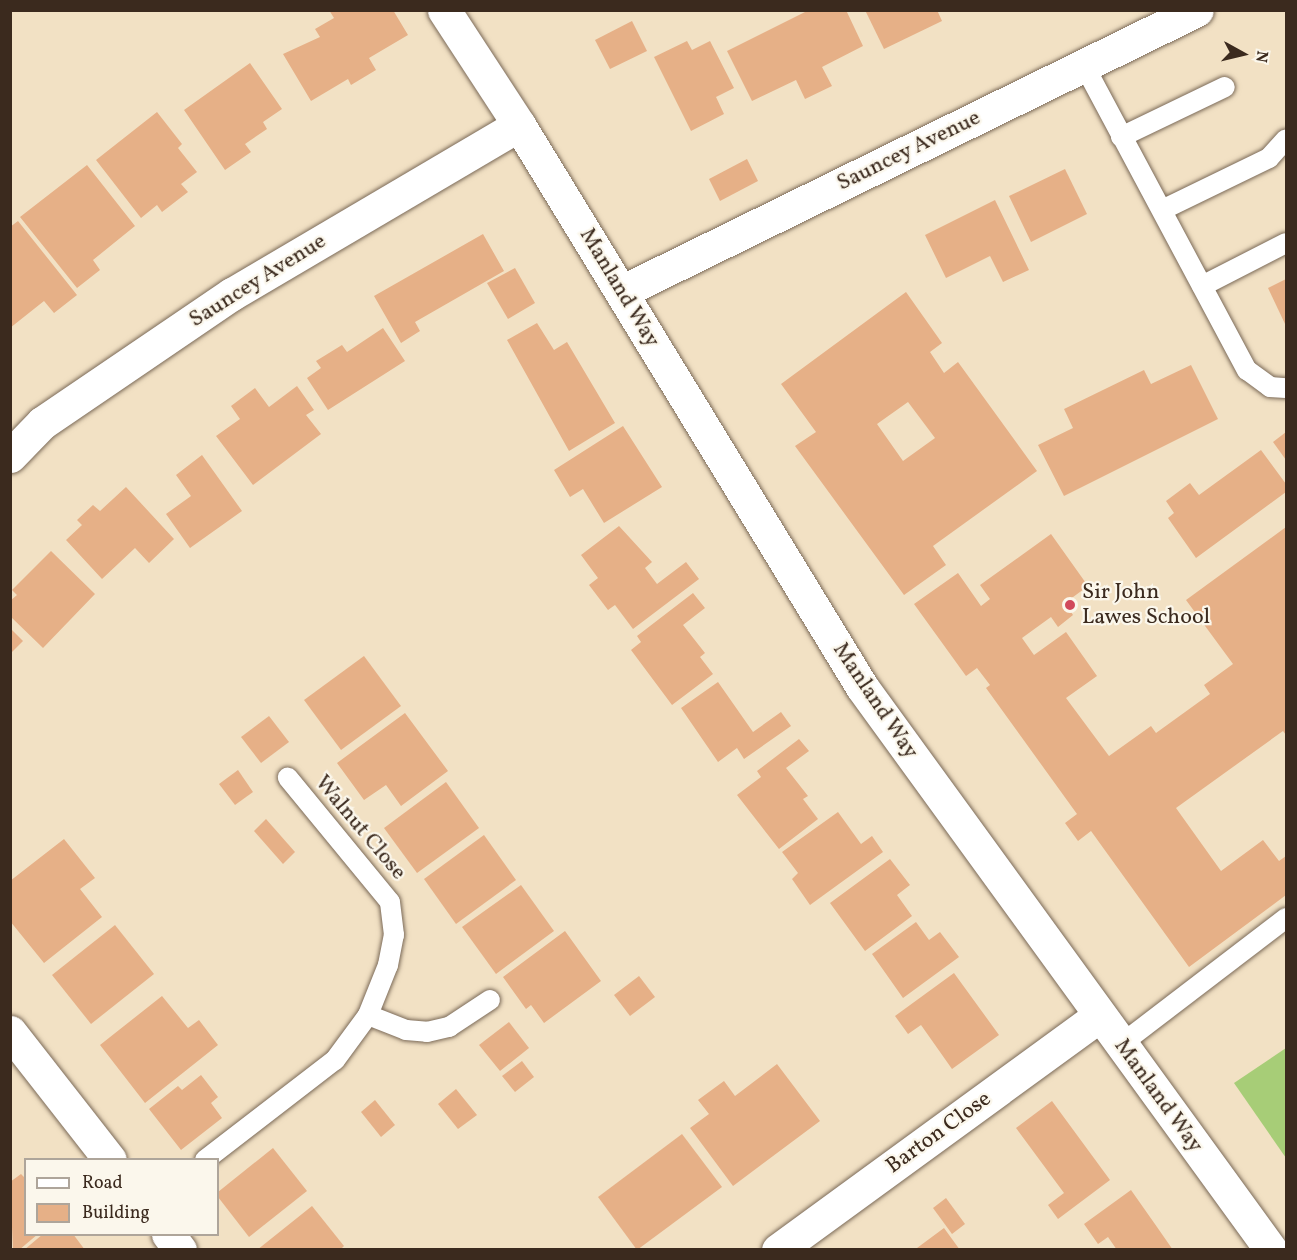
<!DOCTYPE html>
<style>
body{margin:0}
#map{position:relative;width:1297px;height:1260px;overflow:hidden;background:#f2e1c4;font-family:Vollkorn,serif}
div>[style]{position:absolute}
.green>*{inset:0;background:#a7cd77}
.building>*{inset:0;background:#e6b087}
.roads{filter:drop-shadow(0 0 2px #7b6a58) drop-shadow(0 0 2px #7b6a58)}
.lane>*{height:20px;margin:-10px;padding:0 10px;transform-origin:10px;border-radius:10px;background:#fff}
.street>*{height:33px;margin:-16.5px;padding:0 16.5px;transform-origin:16.5px;border-radius:16.5px;background:#fff}
.dots>*{width:16px;height:16px;translate:-50% -50%;box-sizing:border-box;border:3px solid #fbf7ec;border-radius:50%}
span{translate:-50% -50%;white-space:nowrap;text-align:center;line-height:1.15;-webkit-text-stroke:4.5px #fbf7ec;paint-order:stroke}
.street-label{font-size:22px;color:#3b2a1e}
.poi-label{font-size:22px;color:#3b2a1e}
.left{translate:0 -50%;text-align:left}
.frame{position:absolute;inset:0;border:12px solid #3b2a1e;pointer-events:none}
.legend{position:absolute;left:24px;top:1158px;width:195px;height:78px;box-sizing:border-box;background:#fbf7ec;border:2px solid #aea59a;margin:0;padding:8px 10px;list-style:none;font-size:18px;color:#3b2a1e}
.legend li{display:flex;align-items:center;gap:12px;height:30px}
.legend b{width:30px;border:2px solid #aea59a}
.north{position:absolute;left:1213px;top:24px;width:60px;height:60px;-webkit-text-stroke:4px #fbf7ec;paint-order:stroke;rotate:98deg;font-size:16px;font-weight:700;line-height:24px;text-align:center;color:#3b2a1e}
.north::after{content:'';display:block;margin:auto;width:21px;height:27px;background:#3b2a1e;clip-path:polygon(50% 0,100% 100%,50% 72%,0 100%)}
</style>
<div id="map">
<div class="green">
<i style="clip-path:polygon(1286px 1048px,1286px 1158px,1234px 1083px)"></i>
</div>
<div class="building">
<i style="clip-path:polygon(329px 10px,393px 10px,408px 35px,369px 58px,376px 70px,351px 85px,348px 79px,311px 101px,283px 54px,320px 37px,315px 29px,334px 18px)"></i>
<i style="clip-path:polygon(809px 10px,846px 10px,863px 46px,822px 67px,832px 86px,805px 99px,796px 80px,752px 101px,727px 51px)"></i>
<i style="clip-path:polygon(865px 10px,937px 10px,942px 21px,884px 49px)"></i>
<i style="clip-path:polygon(632px 21px,647px 51px,610px 69px,595px 40px)"></i>
<i style="clip-path:polygon(687px 41px,692px 50px,710px 41px,734px 88px,716px 97px,724px 114px,691px 131px,654px 57px)"></i>
<i style="clip-path:polygon(250px 63px,282px 109px,263px 122px,267px 129px,245px 144px,251px 152px,225px 170px,184px 110px)"></i>
<i style="clip-path:polygon(157px 112px,182px 144px,178px 148px,197px 172px,181px 184px,188px 192px,162px 212px,157px 205px,141px 218px,96px 160px)"></i>
<i style="clip-path:polygon(747px 159px,758px 181px,720px 201px,709px 179px)"></i>
<i style="clip-path:polygon(87px 165px,135px 226px,93px 260px,100px 270px,77px 288px,20px 217px)"></i>
<i style="clip-path:polygon(1065px 169px,1087px 214px,1031px 242px,1009px 196px)"></i>
<i style="clip-path:polygon(995px 200px,1029px 270px,1003px 282px,990px 256px,946px 278px,925px 235px)"></i>
<i style="clip-path:polygon(18px 221px,77px 295px,54px 313px,44px 301px,10px 328px,10px 227px)"></i>
<i style="clip-path:polygon(483px 234px,504px 271px,415px 322px,420px 331px,401px 343px,374px 296px)"></i>
<i style="clip-path:polygon(515px 268px,535px 303px,508px 319px,487px 283px)"></i>
<i style="clip-path:polygon(1286px 279px,1286px 326px,1268px 288px)"></i>
<i style="clip-path:polygon(evenodd,906px 292px,942px 343px,930px 352px,944px 373px,958px 362px,1037px 471px,933px 546px,946px 565px,904px 595px,795px 446px,816px 432px,781px 384px,906px 292px,908px 402px,935px 438px,903px 461px,877px 424px,908px 402px)"></i>
<i style="clip-path:polygon(537px 323px,554px 350px,567px 342px,615px 423px,569px 451px,507px 340px)"></i>
<i style="clip-path:polygon(383px 328px,405px 361px,328px 410px,307px 378px,321px 368px,316px 361px,342px 345px,347px 352px)"></i>
<i style="clip-path:polygon(1191px 365px,1218px 419px,1064px 496px,1038px 445px,1073px 428px,1064px 409px,1144px 370px,1151px 384px)"></i>
<i style="clip-path:polygon(297px 386px,314px 410px,306px 415px,321px 434px,253px 485px,216px 436px,240px 419px,231px 406px,255px 388px,269px 407px)"></i>
<i style="clip-path:polygon(623px 426px,662px 487px,604px 523px,583px 489px,570px 497px,554px 470px)"></i>
<i style="clip-path:polygon(1286px 432px,1286px 460px,1273px 442px)"></i>
<i style="clip-path:polygon(1261px 450px,1286px 484px,1286px 492px,1196px 558px,1168px 518px,1174px 513px,1166px 501px,1190px 483px,1199px 495px)"></i>
<i style="clip-path:polygon(202px 455px,242px 511px,190px 548px,166px 514px,191px 496px,176px 475px)"></i>
<i style="clip-path:polygon(126px 487px,174px 539px,149px 563px,135px 548px,102px 579px,66px 540px,82px 525px,77px 520px,93px 505px,100px 511px)"></i>
<i style="clip-path:polygon(619px 526px,652px 562px,645px 568px,657px 584px,686px 562px,699px 579px,633px 629px,615px 605px,608px 610px,589px 585px,598px 578px,581px 555px)"></i>
<i style="clip-path:polygon(1286px 527px,1286px 735px,1283px 731px,1176px 808px,1221px 871px,1263px 840px,1279px 861px,1286px 856px,1286px 895px,1189px 967px,1091px 831px,1078px 841px,1065px 823px,1077px 814px,986px 688px,990px 685px,977px 668px,966px 676px,914px 604px,958px 573px,981px 606px,990px 599px,980px 585px,1051px 534px,1088px 586px,1065px 603px,1073px 615px,1058px 627px,1051px 617px,1022px 638px,1034px 655px,1066px 632px,1097px 676px,1066px 698px,1109px 756px,1151px 726px,1156px 733px,1210px 694px,1204px 685px,1233px 664px,1186px 600px)"></i>
<i style="clip-path:polygon(51px 551px,95px 594px,43px 648px,10px 616px,10px 601px,17px 595px,12px 590px)"></i>
<i style="clip-path:polygon(693px 593px,705px 608px,683px 625px,705px 653px,700px 657px,713px 674px,672px 705px,631px 650px,641px 642px,637px 636px)"></i>
<i style="clip-path:polygon(10px 628px,23px 641px,10px 654px)"></i>
<i style="clip-path:polygon(364px 656px,401px 706px,341px 750px,304px 700px)"></i>
<i style="clip-path:polygon(718px 682px,753px 732px,781px 712px,791px 726px,744px 759px,737px 748px,718px 762px,681px 708px)"></i>
<i style="clip-path:polygon(405px 713px,448px 771px,401px 806px,386px 785px,364px 800px,337px 763px)"></i>
<i style="clip-path:polygon(269px 716px,289px 742px,261px 763px,241px 737px)"></i>
<i style="clip-path:polygon(799px 739px,809px 751px,786px 768px,808px 796px,803px 799px,818px 819px,779px 849px,737px 795px,761px 777px,757px 771px)"></i>
<i style="clip-path:polygon(238px 770px,253px 792px,235px 805px,219px 784px)"></i>
<i style="clip-path:polygon(446px 782px,479px 828px,417px 873px,384px 828px)"></i>
<i style="clip-path:polygon(838px 812px,861px 844px,872px 836px,883px 852px,810px 905px,792px 879px,798px 873px,782px 852px)"></i>
<i style="clip-path:polygon(266px 819px,295px 852px,283px 864px,254px 831px)"></i>
<i style="clip-path:polygon(484px 835px,516px 880px,456px 924px,424px 879px)"></i>
<i style="clip-path:polygon(64px 839px,95px 878px,80px 889px,102px 917px,44px 963px,10px 921px,10px 881px)"></i>
<i style="clip-path:polygon(890px 859px,910px 885px,897px 895px,912px 916px,865px 951px,830px 903px)"></i>
<i style="clip-path:polygon(521px 885px,554px 931px,496px 974px,462px 927px)"></i>
<i style="clip-path:polygon(916px 922px,929px 940px,940px 932px,959px 957px,903px 998px,872px 954px)"></i>
<i style="clip-path:polygon(115px 925px,154px 974px,91px 1024px,52px 975px)"></i>
<i style="clip-path:polygon(565px 931px,601px 981px,544px 1023px,531px 1005px,526px 1009px,503px 977px)"></i>
<i style="clip-path:polygon(954px 973px,999px 1035px,952px 1069px,921px 1025px,908px 1034px,895px 1016px)"></i>
<i style="clip-path:polygon(639px 976px,655px 997px,630px 1016px,614px 995px)"></i>
<i style="clip-path:polygon(162px 996px,188px 1028px,199px 1020px,218px 1045px,145px 1103px,100px 1045px)"></i>
<i style="clip-path:polygon(509px 1022px,529px 1048px,500px 1071px,479px 1045px)"></i>
<i style="clip-path:polygon(522px 1061px,534px 1077px,515px 1092px,502px 1076px)"></i>
<i style="clip-path:polygon(777px 1064px,820px 1121px,733px 1186px,690px 1128px,709px 1114px,698px 1100px,724px 1081px,735px 1096px)"></i>
<i style="clip-path:polygon(201px 1075px,218px 1097px,211px 1103px,222px 1118px,181px 1150px,149px 1109px,178px 1086px,182px 1090px)"></i>
<i style="clip-path:polygon(456px 1089px,477px 1115px,458px 1129px,438px 1104px)"></i>
<i style="clip-path:polygon(375px 1100px,395px 1125px,381px 1137px,361px 1112px)"></i>
<i style="clip-path:polygon(1052px 1101px,1110px 1180px,1058px 1219px,1048px 1205px,1064px 1193px,1016px 1128px)"></i>
<i style="clip-path:polygon(682px 1134px,722px 1187px,637px 1250px,598px 1197px)"></i>
<i style="clip-path:polygon(273px 1148px,307px 1191px,249px 1237px,218px 1197px,218px 1192px)"></i>
<i style="clip-path:polygon(21px 1174px,26px 1179px,26px 1234px,38px 1234px,19px 1250px,13px 1250px,10px 1182px)"></i>
<i style="clip-path:polygon(1131px 1190px,1157px 1227px,1173px 1250px,1117px 1250px,1108px 1237px,1098px 1244px,1084px 1224px)"></i>
<i style="clip-path:polygon(946px 1198px,965px 1224px,952px 1234px,933px 1208px)"></i>
<i style="clip-path:polygon(312px 1206px,344px 1246px,340px 1250px,257px 1250px)"></i>
<i style="clip-path:polygon(944px 1228px,960px 1250px,912px 1250px,917px 1248px)"></i>
<i style="clip-path:polygon(43px 1234px,73px 1234px,85px 1250px,24px 1250px)"></i>
</div>
<div class="roads">
<div class="lane">
<i style="left:1085px;top:67px;width:344px;rotate:61.9deg"></i>
<i style="left:1247px;top:370px;width:29px;rotate:36deg"></i>
<i style="left:1270px;top:387px;width:16px;rotate:4deg"></i>
<i style="left:1121px;top:137px;width:115px;rotate:-25.7deg"></i>
<i style="left:1162px;top:210px;width:119px;rotate:-25.9deg"></i>
<i style="left:1269px;top:158px;width:25px;rotate:-48deg"></i>
<i style="left:1202px;top:286px;width:94px;rotate:-27.1deg"></i>
<i style="left:368px;top:1015px;width:41px;rotate:21.5deg"></i>
<i style="left:406px;top:1030px;width:21px;rotate:5deg"></i>
<i style="left:427px;top:1032px;width:23px;rotate:-13deg"></i>
<i style="left:449px;top:1027px;width:49px;rotate:-33.4deg"></i>
<i style="left:1120px;top:1045px;width:209px;rotate:-37.4deg"></i>
<i style="left:205px;top:1160px;width:164px;rotate:-37.6deg"></i>
<i style="left:335px;top:1060px;width:56px;rotate:-53.7deg"></i>
<i style="left:368px;top:1015px;width:54px;rotate:-68.2deg"></i>
<i style="left:388px;top:965px;width:31px;rotate:-79deg"></i>
<i style="left:394px;top:935px;width:33px;rotate:-97deg"></i>
<i style="left:390px;top:902px;width:161px;rotate:-129.4deg"></i>
</div>
<div class="street">
<i style="left:444px;top:10px;width:137px;rotate:56.9deg"></i>
<i style="left:519px;top:125px;width:658px;rotate:58.6deg"></i>
<i style="left:862px;top:687px;width:696px;rotate:54deg"></i>
<i style="left:621px;top:292px;width:641px;rotate:-26.09deg"></i>
<i style="left:10px;top:456px;width:46px;rotate:-45.9deg"></i>
<i style="left:42px;top:423px;width:230px;rotate:-34.2deg"></i>
<i style="left:232px;top:294px;width:333px;rotate:-30.5deg"></i>
<i style="left:10px;top:1032px;width:162px;rotate:52deg"></i>
<i style="left:168px;top:1234px;width:20px;rotate:53deg"></i>
<i style="left:778px;top:1250px;width:397px;rotate:-36.1deg"></i>
</div>
</div>
<div class="dots">
<i style="left:1070px;top:605px;background:#d1495b"></i>
</div>
<div class="street-label">
<span style="left:909px;top:151px;rotate:-26deg">Sauncey Avenue</span>
<span style="left:258px;top:281px;rotate:-32deg">Sauncey Avenue</span>
<span style="left:619px;top:288px;rotate:59deg">Manland Way</span>
<span style="left:875px;top:701px;rotate:56deg">Manland Way</span>
<span style="left:360px;top:828px;rotate:50deg">Walnut Close</span>
<span style="left:1158px;top:1096px;rotate:54deg">Manland Way</span>
<span style="left:939px;top:1133px;rotate:-36deg">Barton Close</span>
</div>
<div class="poi-label">
<span class="left" style="left:1082px;top:605px">Sir John<br>Lawes School</span>
</div>
<div class="frame"></div>
<ul class="legend">
<li><b style="height:8px;background:#fff"></b>Road</li>
<li><b style="height:16px;background:#e6b087"></b>Building</li>
</ul>
<div class="north">N</div>
</div>
